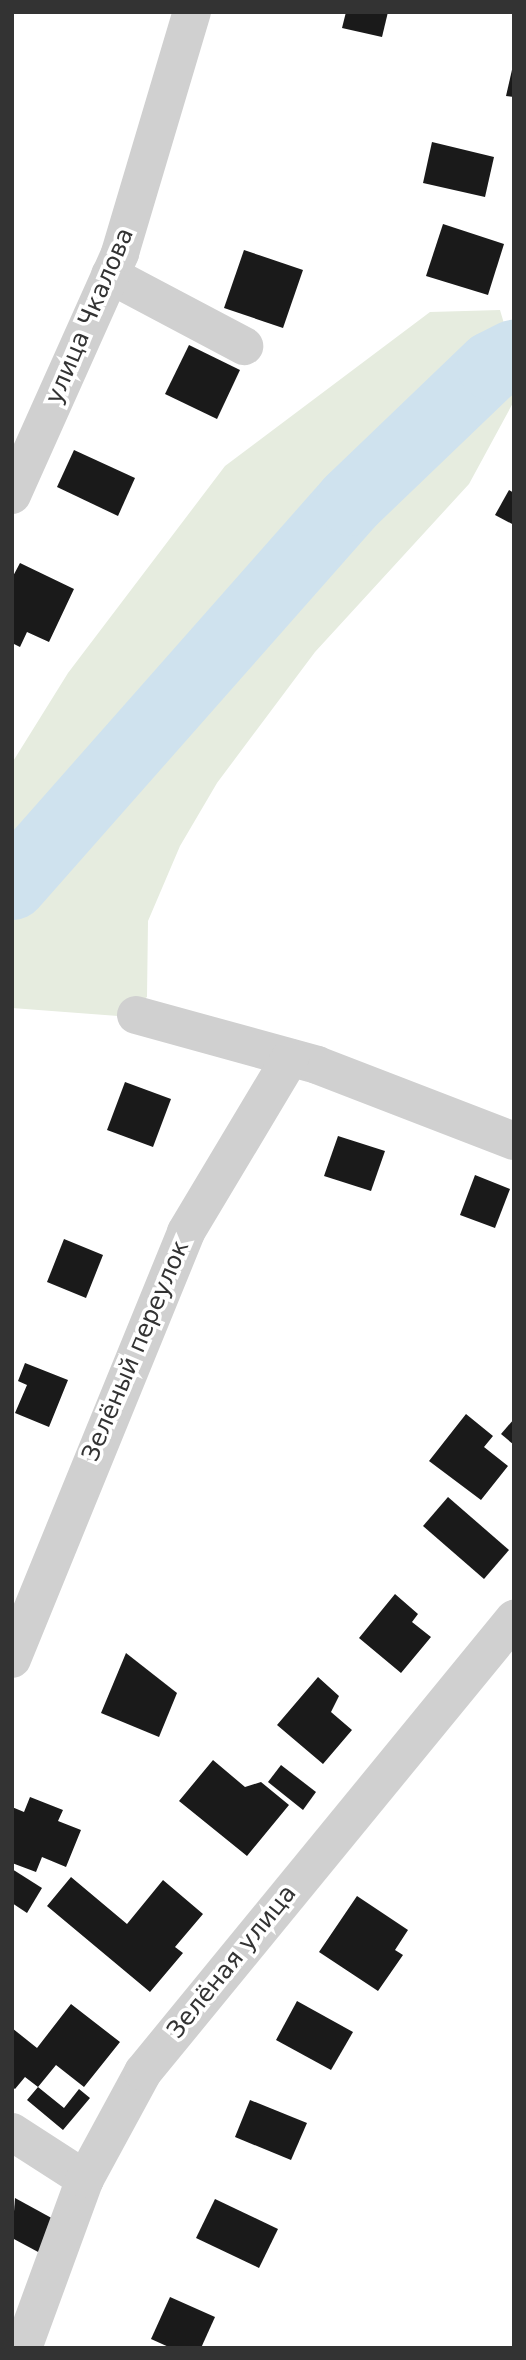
<!DOCTYPE html>
<meta charset="utf-8">
<style>
body{margin:0}
#map{position:relative;width:526px;height:2360px;overflow:hidden;background:#fff;font-family:"DejaVu Sans",sans-serif}
div>[style]{position:absolute}
.green>*{inset:0;background:#e6ecdf}
.river>*{height:70px;margin:-35px;padding:0 35px;transform-origin:35px;border-radius:35px;background:#cfe2ee}
.building>*{inset:0;background:#1a1a1a}
.street>*{height:38px;margin:-19px;padding:0 19px;transform-origin:19px;border-radius:19px;background:#d0d0d0}
span{translate:-50% -50%;white-space:nowrap;text-align:center;line-height:1.15;-webkit-text-stroke:7px #fff;paint-order:stroke}
.street-label{font-size:24px;color:#333}
.frame{position:absolute;inset:0;border:14px solid #333;pointer-events:none}
</style>
<div id="map">
<div class="green">
<i style="clip-path:polygon(500px 310px,514px 357px,514px 401px,469px 484px,315px 652px,217px 783px,180px 846px,148px 921px,147px 997px,118px 1016px,12px 1008px,12px 763px,68px 673px,225px 466px,430px 312px)"></i>
</div>
<div class="river">
<i style="left:12px;top:885px;width:512px;rotate:-48.56deg"></i>
<i style="left:351px;top:501px;width:195px;rotate:-43.8deg"></i>
<i style="left:492px;top:366px;width:25px;rotate:-27deg"></i>
</div>
<div class="building">
<i style="clip-path:polygon(346px 12px,388px 12px,382px 37px,342px 28px)"></i>
<i style="clip-path:polygon(514px 61px,514px 97px,506px 96px)"></i>
<i style="clip-path:polygon(432px 142px,494px 157px,485px 197px,423px 183px)"></i>
<i style="clip-path:polygon(443px 224px,504px 244px,488px 295px,426px 276px)"></i>
<i style="clip-path:polygon(244px 250px,303px 270px,283px 328px,224px 308px)"></i>
<i style="clip-path:polygon(189px 345px,240px 370px,217px 419px,165px 394px)"></i>
<i style="clip-path:polygon(74px 450px,135px 478px,118px 516px,57px 487px)"></i>
<i style="clip-path:polygon(509px 490px,514px 493px,514px 525px,495px 515px)"></i>
<i style="clip-path:polygon(20px 563px,74px 589px,49px 642px,27px 632px,20px 647px,12px 643px,12px 578px)"></i>
<i style="clip-path:polygon(125px 1082px,171px 1099px,153px 1147px,107px 1130px)"></i>
<i style="clip-path:polygon(338px 1136px,385px 1151px,371px 1191px,324px 1176px)"></i>
<i style="clip-path:polygon(475px 1175px,510px 1189px,495px 1228px,460px 1215px)"></i>
<i style="clip-path:polygon(64px 1239px,103px 1255px,86px 1298px,47px 1282px)"></i>
<i style="clip-path:polygon(25px 1363px,68px 1380px,49px 1427px,15px 1413px,27px 1385px,18px 1381px)"></i>
<i style="clip-path:polygon(466px 1414px,493px 1436px,484px 1447px,508px 1466px,481px 1500px,429px 1461px)"></i>
<i style="clip-path:polygon(514px 1419px,514px 1445px,501px 1434px)"></i>
<i style="clip-path:polygon(448px 1497px,509px 1550px,484px 1579px,423px 1526px)"></i>
<i style="clip-path:polygon(395px 1594px,418px 1614px,412px 1622px,431px 1637px,401px 1673px,359px 1638px)"></i>
<i style="clip-path:polygon(126px 1653px,177px 1693px,159px 1737px,101px 1713px)"></i>
<i style="clip-path:polygon(318px 1677px,339px 1696px,331px 1712px,352px 1730px,323px 1764px,277px 1725px)"></i>
<i style="clip-path:polygon(213px 1760px,245px 1787px,261px 1782px,289px 1805px,247px 1856px,179px 1801px)"></i>
<i style="clip-path:polygon(281px 1765px,316px 1792px,303px 1810px,268px 1782px)"></i>
<i style="clip-path:polygon(30px 1797px,63px 1810px,58px 1821px,81px 1830px,66px 1867px,42px 1857px,36px 1872px,12px 1863px,12px 1807px,24px 1812px)"></i>
<i style="clip-path:polygon(12px 1869px,42px 1888px,27px 1913px,12px 1903px)"></i>
<i style="clip-path:polygon(71px 1877px,127px 1924px,163px 1880px,203px 1914px,175px 1947px,183px 1953px,150px 1992px,47px 1906px)"></i>
<i style="clip-path:polygon(357px 1896px,408px 1930px,395px 1950px,403px 1955px,378px 1991px,319px 1952px)"></i>
<i style="clip-path:polygon(297px 2001px,353px 2032px,331px 2070px,276px 2040px)"></i>
<i style="clip-path:polygon(71px 2004px,120px 2042px,84px 2087px,56px 2065px,38px 2087px,64px 2108px,79px 2089px,90px 2098px,63px 2130px,27px 2100px,38px 2087px,25px 2077px,15px 2089px,12px 2087px,12px 2028px,37px 2048px)"></i>
<i style="clip-path:polygon(250px 2100px,307px 2123px,291px 2160px,235px 2137px)"></i>
<i style="clip-path:polygon(15px 2198px,57px 2221px,40px 2253px,12px 2238px)"></i>
<i style="clip-path:polygon(215px 2199px,278px 2229px,259px 2268px,196px 2238px)"></i>
<i style="clip-path:polygon(170px 2297px,215px 2317px,201px 2348px,171px 2348px,151px 2339px)"></i>
</div>
<div class="street">
<i style="left:110px;top:275px;width:152px;rotate:27.9deg"></i>
<i style="left:12px;top:495px;width:265px;rotate:-65.9deg"></i>
<i style="left:120px;top:253px;width:252px;rotate:-73.4deg"></i>
<i style="left:136px;top:1015px;width:188px;rotate:15.4deg"></i>
<i style="left:317px;top:1065px;width:211px;rotate:21.1deg"></i>
<i style="left:12px;top:1659px;width:461px;rotate:-67.8deg"></i>
<i style="left:186px;top:1232px;width:203px;rotate:-59.1deg"></i>
<i style="left:12px;top:2132px;width:87px;rotate:32.8deg"></i>
<i style="left:23px;top:2348px;width:180px;rotate:-69.9deg"></i>
<i style="left:85px;top:2179px;width:122px;rotate:-61.5deg"></i>
<i style="left:143px;top:2072px;width:586px;rotate:-50.68deg"></i>
</div>
<div class="street-label">
<span style="left:90px;top:316px;rotate:-67deg">улица Чкалова</span>
<span style="left:136px;top:1351px;rotate:-67deg">Зелёный переулок</span>
<span style="left:232px;top:1962px;rotate:-51deg">Зелёная улица</span>
</div>
<div class="frame"></div>
</div>
